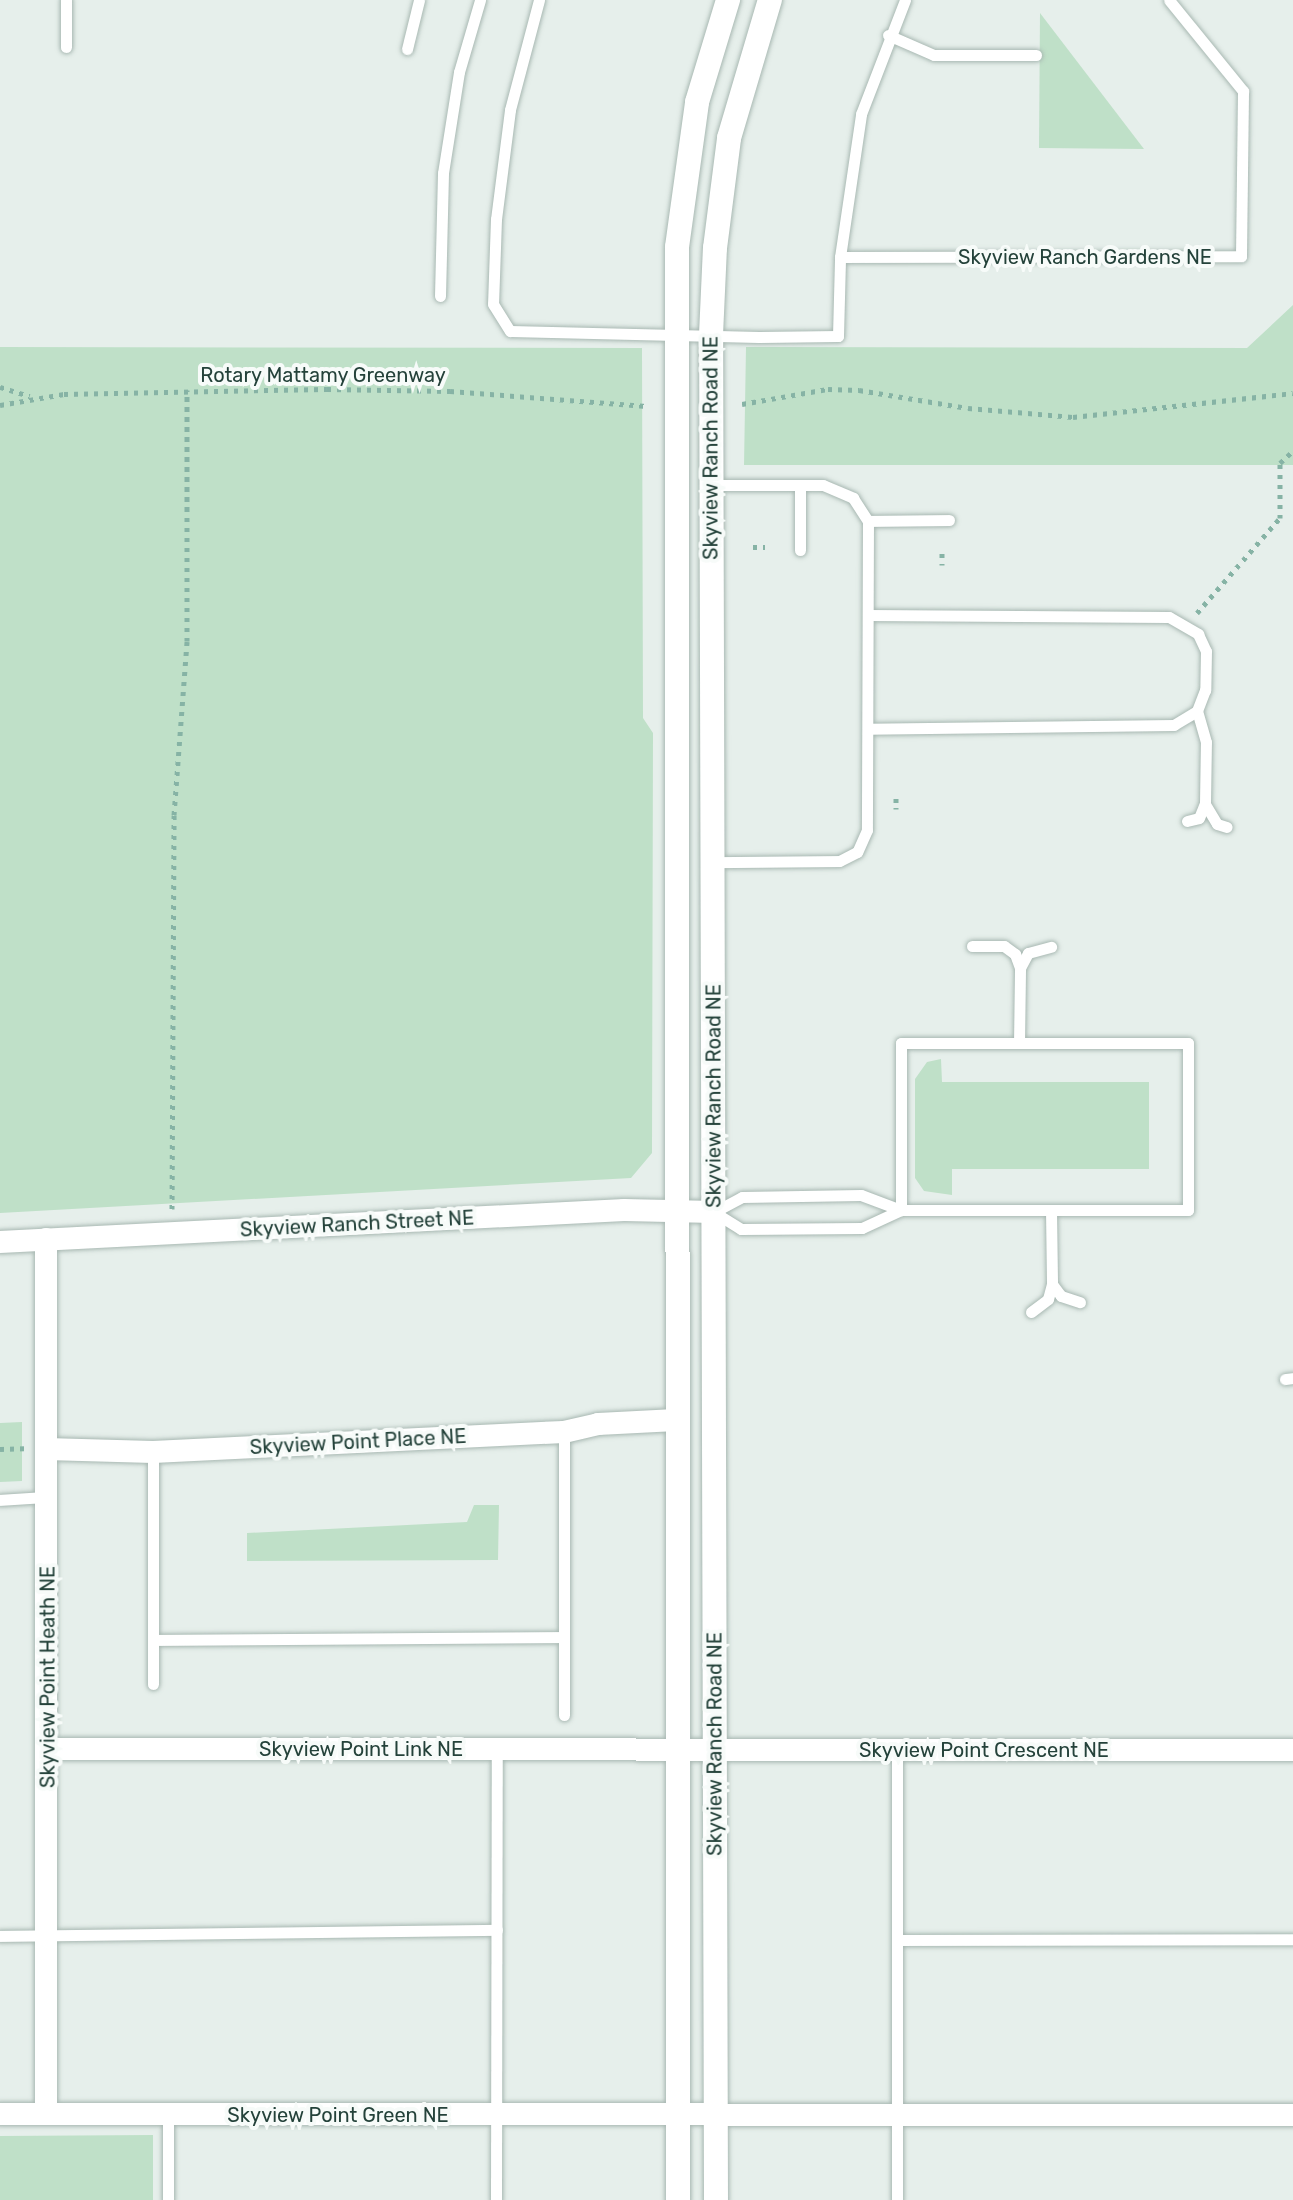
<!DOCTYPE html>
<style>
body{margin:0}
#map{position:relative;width:1293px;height:2200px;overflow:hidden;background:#e6efeb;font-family:Rubik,sans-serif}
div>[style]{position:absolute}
.green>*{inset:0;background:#bfe0c8}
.path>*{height:5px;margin-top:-2.5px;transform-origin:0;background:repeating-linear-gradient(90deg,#86b3a5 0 4px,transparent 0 10px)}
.roads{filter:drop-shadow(0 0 2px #a8b8b2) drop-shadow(0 0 2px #a8b8b2)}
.lane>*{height:11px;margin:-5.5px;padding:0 5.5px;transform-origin:5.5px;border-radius:5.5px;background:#fff}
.street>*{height:22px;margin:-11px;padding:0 11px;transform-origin:11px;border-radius:11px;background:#fff}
.secondary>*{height:24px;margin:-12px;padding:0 12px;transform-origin:12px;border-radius:12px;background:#fff}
span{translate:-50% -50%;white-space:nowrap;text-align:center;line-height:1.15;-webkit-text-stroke:8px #f7fbf9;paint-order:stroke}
.street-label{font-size:20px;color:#24423a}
</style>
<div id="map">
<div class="green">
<i style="clip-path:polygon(1040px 13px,1144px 149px,1039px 148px)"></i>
<i style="clip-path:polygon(1293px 305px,1293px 465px,744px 465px,746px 347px,1247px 348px)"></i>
<i style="clip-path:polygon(0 347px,642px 348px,643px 718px,653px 733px,652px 1153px,631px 1178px,0 1213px)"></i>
<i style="clip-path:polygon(941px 1059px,942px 1082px,1149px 1082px,1149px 1169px,952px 1169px,952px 1195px,924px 1191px,915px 1178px,915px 1079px,927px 1062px)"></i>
<i style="clip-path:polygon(22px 1422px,22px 1481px,0 1482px,0 1423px)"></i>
<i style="clip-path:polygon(474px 1505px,499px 1505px,498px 1560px,247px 1561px,247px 1533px,467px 1522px)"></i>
<i style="clip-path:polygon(153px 2135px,153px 2200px,0 2200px,0 2136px)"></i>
</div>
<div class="path">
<i style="left:0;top:387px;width:31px;rotate:17deg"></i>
<i style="left:742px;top:404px;width:87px;rotate:-9.9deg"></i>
<i style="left:828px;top:389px;width:31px;rotate:2deg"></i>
<i style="left:859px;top:390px;width:110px;rotate:9.4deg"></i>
<i style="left:968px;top:408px;width:105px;rotate:4.9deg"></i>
<i style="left:1073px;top:417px;width:221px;rotate:-6.2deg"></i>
<i style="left:0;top:405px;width:65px;rotate:-9.8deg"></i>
<i style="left:64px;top:394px;width:263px;rotate:-1.1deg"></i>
<i style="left:327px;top:389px;width:123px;rotate:0.9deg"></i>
<i style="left:450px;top:391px;width:197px;rotate:4.4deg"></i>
<i style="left:753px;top:547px;width:12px"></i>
<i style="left:942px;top:553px;width:12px;rotate:90deg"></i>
<i style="left:1197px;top:613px;width:126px;rotate:-48.9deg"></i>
<i style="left:1280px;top:518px;width:55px;rotate:-90deg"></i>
<i style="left:1280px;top:463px;width:18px;rotate:-43deg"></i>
<i style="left:896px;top:798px;width:11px;rotate:90deg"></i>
<i style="left:172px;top:1209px;width:394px;rotate:-89.7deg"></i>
<i style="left:174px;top:815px;width:174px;rotate:-85.7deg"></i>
<i style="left:187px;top:641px;width:251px;rotate:-90deg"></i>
<i style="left:0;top:1449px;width:25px;rotate:-2deg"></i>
</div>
<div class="roads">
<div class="lane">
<i style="left:66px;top:0;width:47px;rotate:90deg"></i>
<i style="left:539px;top:0;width:114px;rotate:104.8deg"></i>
<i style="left:510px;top:110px;width:110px;rotate:97.3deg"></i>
<i style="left:496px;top:219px;width:85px;rotate:92deg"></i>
<i style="left:493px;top:304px;width:32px;rotate:58deg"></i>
<i style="left:510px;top:331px;width:249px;rotate:1.4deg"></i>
<i style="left:759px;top:337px;width:79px;rotate:-0.7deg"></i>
<i style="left:838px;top:336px;width:79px;rotate:-88.5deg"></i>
<i style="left:840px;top:257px;width:145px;rotate:-81.6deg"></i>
<i style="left:861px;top:114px;width:122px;rotate:-68.9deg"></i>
<i style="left:888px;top:35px;width:50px;rotate:23.5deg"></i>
<i style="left:934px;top:55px;width:102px"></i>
<i style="left:407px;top:49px;width:50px;rotate:-76.2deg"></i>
<i style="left:840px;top:257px;width:401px;rotate:-0.1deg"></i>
<i style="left:1241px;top:256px;width:165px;rotate:-89.3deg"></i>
<i style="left:1243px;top:91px;width:117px;rotate:-129.1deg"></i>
<i style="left:440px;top:296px;width:123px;rotate:-88.6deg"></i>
<i style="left:443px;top:173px;width:102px;rotate:-81deg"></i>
<i style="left:459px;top:72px;width:75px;rotate:-73.7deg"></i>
<i style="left:712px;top:485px;width:111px"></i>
<i style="left:823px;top:485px;width:33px;rotate:23deg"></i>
<i style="left:853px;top:498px;width:27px;rotate:57deg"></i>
<i style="left:868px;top:521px;width:309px;rotate:90.2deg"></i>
<i style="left:867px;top:830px;width:24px;rotate:114deg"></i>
<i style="left:857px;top:852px;width:20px;rotate:153deg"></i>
<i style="left:839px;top:861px;width:126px;rotate:179.5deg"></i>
<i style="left:800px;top:485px;width:65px;rotate:90deg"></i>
<i style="left:868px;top:521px;width:81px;rotate:-0.7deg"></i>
<i style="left:868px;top:615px;width:301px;rotate:0.4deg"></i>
<i style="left:1169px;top:617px;width:34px;rotate:30deg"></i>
<i style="left:1198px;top:634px;width:19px;rotate:65deg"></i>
<i style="left:1206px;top:651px;width:39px;rotate:91deg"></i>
<i style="left:1205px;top:690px;width:22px;rotate:111deg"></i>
<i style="left:1197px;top:711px;width:27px;rotate:149deg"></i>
<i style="left:1174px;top:725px;width:306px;rotate:179.3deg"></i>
<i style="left:1205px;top:804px;width:23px;rotate:59deg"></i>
<i style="left:1217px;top:824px;width:10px;rotate:17deg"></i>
<i style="left:1187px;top:821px;width:12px;rotate:-14deg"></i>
<i style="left:1199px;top:818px;width:16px;rotate:-68deg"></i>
<i style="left:1205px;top:803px;width:61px;rotate:-89.1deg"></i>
<i style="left:1206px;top:742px;width:32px;rotate:-106deg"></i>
<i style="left:972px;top:946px;width:32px"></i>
<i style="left:1004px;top:946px;width:14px;rotate:36deg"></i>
<i style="left:1015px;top:954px;width:15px;rotate:70deg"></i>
<i style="left:901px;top:1043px;width:287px"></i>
<i style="left:1188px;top:1043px;width:167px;rotate:90deg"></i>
<i style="left:1188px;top:1210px;width:287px;rotate:180deg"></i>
<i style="left:901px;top:1210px;width:167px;rotate:-90deg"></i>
<i style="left:1019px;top:1043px;width:75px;rotate:-89.2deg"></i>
<i style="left:1020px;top:968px;width:17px;rotate:-62deg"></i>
<i style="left:1028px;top:953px;width:24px;rotate:-15deg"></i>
<i style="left:861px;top:1195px;width:43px;rotate:20.6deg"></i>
<i style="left:901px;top:1210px;width:43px;rotate:155.2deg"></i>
<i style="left:862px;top:1228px;width:121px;rotate:179.5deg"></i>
<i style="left:741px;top:1229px;width:32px;rotate:-148deg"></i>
<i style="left:714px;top:1212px;width:32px;rotate:-28deg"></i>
<i style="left:742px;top:1197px;width:119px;rotate:-1deg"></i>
<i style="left:1051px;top:1210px;width:74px;rotate:89.2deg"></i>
<i style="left:1052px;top:1284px;width:15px;rotate:53deg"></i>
<i style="left:1061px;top:1296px;width:20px;rotate:18deg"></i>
<i style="left:1031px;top:1312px;width:21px;rotate:-37deg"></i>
<i style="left:1048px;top:1299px;width:16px;rotate:-75deg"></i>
<i style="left:1285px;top:1379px;width:8px;rotate:-7deg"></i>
<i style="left:153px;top:1452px;width:188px;rotate:90deg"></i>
<i style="left:153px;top:1640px;width:411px;rotate:-0.4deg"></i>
<i style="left:564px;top:1637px;width:205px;rotate:-90deg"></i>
<i style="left:0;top:1500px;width:47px;rotate:-3.7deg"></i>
<i style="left:564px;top:1637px;width:78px;rotate:90deg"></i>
<i style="left:153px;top:1640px;width:44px;rotate:90deg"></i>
<i style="left:897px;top:1750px;width:450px;rotate:90deg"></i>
<i style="left:0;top:1936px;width:497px;rotate:-0.7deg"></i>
<i style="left:897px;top:1940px;width:396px;rotate:-0.1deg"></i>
<i style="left:168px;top:2115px;width:85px;rotate:90deg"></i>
<i style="left:496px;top:2200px;width:451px;rotate:-89.9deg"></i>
</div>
<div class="street">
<i style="left:46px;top:1239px;width:875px;rotate:90deg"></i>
<i style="left:0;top:1242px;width:625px;rotate:-2.94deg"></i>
<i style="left:624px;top:1210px;width:90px;rotate:1.3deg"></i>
<i style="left:46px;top:1449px;width:107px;rotate:1.6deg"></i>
<i style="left:153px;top:1452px;width:411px;rotate:-2.8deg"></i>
<i style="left:564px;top:1432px;width:35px;rotate:-13deg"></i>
<i style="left:598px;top:1424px;width:78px;rotate:-2.9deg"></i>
<i style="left:48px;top:1749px;width:1245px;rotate:0.05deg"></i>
<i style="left:0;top:2114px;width:1293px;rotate:0.04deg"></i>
</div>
<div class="secondary">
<i style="left:678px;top:2200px;width:1953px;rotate:-90.03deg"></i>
<i style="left:677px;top:247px;width:146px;rotate:-82.1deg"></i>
<i style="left:697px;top:102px;width:107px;rotate:-73.1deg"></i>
<i style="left:716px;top:2200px;width:1865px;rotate:-90.15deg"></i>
<i style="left:711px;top:335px;width:87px;rotate:-87.4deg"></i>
<i style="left:715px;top:248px;width:111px;rotate:-82.7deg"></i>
<i style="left:729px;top:138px;width:144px;rotate:-73.5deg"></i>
</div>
</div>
<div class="street-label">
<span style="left:1085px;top:257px">Skyview Ranch Gardens NE</span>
<span style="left:323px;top:375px">Rotary Mattamy Greenway</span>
<span style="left:711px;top:448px;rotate:-90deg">Skyview Ranch Road NE</span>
<span style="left:714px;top:1096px;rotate:-90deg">Skyview Ranch Road NE</span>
<span style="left:357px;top:1224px;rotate:-3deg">Skyview Ranch Street NE</span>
<span style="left:358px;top:1442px;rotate:-3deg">Skyview Point Place NE</span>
<span style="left:48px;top:1677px;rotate:-90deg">Skyview Point Heath NE</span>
<span style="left:715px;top:1744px;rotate:-90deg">Skyview Ranch Road NE</span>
<span style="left:361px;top:1749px">Skyview Point Link NE</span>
<span style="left:984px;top:1750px">Skyview Point Crescent NE</span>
<span style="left:338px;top:2115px">Skyview Point Green NE</span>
</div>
</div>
